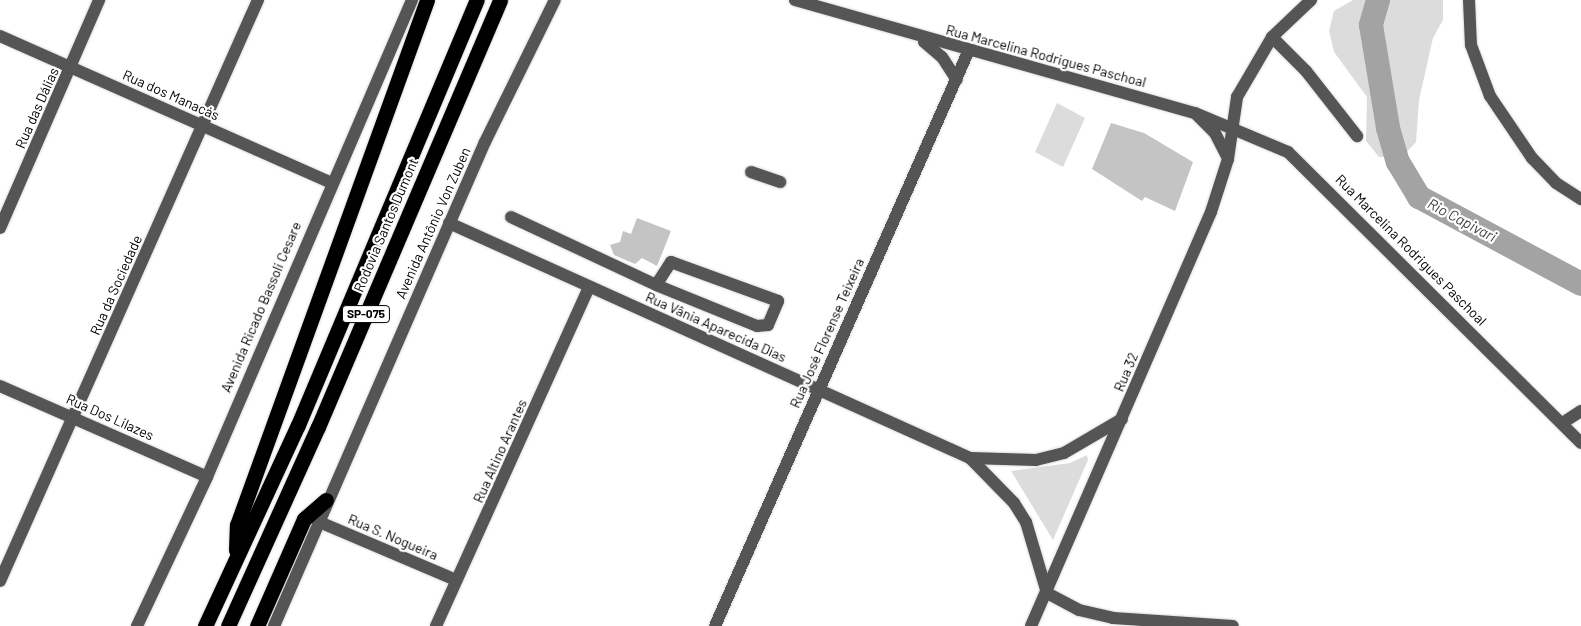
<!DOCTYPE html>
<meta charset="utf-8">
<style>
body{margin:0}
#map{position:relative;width:1581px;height:626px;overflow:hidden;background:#fff;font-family:Barlow,sans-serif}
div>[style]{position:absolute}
.green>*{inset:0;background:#dcdcdc}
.river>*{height:24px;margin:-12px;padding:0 12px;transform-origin:12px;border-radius:12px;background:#a3a3a3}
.building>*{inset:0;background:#c4c4c4}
.roads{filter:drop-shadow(0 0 1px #dbdbdb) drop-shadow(0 0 1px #dbdbdb)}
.minor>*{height:12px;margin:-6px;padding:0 6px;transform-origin:6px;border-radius:6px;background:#555}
.highway>*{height:15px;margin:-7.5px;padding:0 7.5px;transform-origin:7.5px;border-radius:7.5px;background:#000}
span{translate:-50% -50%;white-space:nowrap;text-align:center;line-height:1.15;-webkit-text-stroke:4.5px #fff;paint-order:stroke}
.shield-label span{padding:1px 4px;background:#fff;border:1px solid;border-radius:4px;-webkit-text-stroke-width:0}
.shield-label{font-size:12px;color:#000;font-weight:700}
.street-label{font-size:14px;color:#000}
.water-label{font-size:15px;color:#444;font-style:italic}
</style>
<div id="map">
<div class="green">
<i style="clip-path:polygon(1353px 0,1443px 0,1443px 20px,1433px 38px,1419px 100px,1416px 142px,1402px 157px,1379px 157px,1366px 141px,1367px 97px,1334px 52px,1329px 31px,1334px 11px)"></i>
<i style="clip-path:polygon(1057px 103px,1085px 118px,1063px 167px,1035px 152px)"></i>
<i style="clip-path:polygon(1087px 455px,1088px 460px,1053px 540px,1011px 471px,1070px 463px)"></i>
</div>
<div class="river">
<i style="left:1378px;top:0;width:26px;rotate:106deg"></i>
<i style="left:1371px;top:25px;width:104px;rotate:80.6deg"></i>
<i style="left:1388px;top:128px;width:35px;rotate:74deg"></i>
<i style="left:1398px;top:162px;width:41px;rotate:59deg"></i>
<i style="left:1419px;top:197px;width:184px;rotate:28.2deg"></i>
</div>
<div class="building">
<i style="clip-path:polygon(1111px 123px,1144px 133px,1193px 162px,1175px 211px,1145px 197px,1142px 201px,1092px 169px)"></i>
<i style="clip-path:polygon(637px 218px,671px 231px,657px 266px,642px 258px,635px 264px,614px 255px,610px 245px,620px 242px,623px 231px,631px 234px)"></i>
</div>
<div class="roads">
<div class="minor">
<i style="left:795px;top:0;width:416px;rotate:15.8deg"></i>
<i style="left:1195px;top:113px;width:101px;rotate:22.8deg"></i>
<i style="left:1288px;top:152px;width:413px;rotate:44.8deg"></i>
<i style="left:1469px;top:0;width:45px;rotate:87.5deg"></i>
<i style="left:1471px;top:45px;width:54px;rotate:69.6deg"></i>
<i style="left:1490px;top:96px;width:75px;rotate:55.9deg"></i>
<i style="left:1532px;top:158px;width:35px;rotate:46deg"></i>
<i style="left:1556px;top:183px;width:30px;rotate:33deg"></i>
<i style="left:0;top:36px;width:361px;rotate:23.9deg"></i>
<i style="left:1272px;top:37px;width:48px;rotate:45deg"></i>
<i style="left:1306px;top:71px;width:83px;rotate:51.9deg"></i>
<i style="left:924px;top:42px;width:23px;rotate:40deg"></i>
<i style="left:942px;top:57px;width:27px;rotate:57deg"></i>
<i style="left:1197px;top:115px;width:25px;rotate:45deg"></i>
<i style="left:1215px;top:133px;width:29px;rotate:63deg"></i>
<i style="left:751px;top:172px;width:31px;rotate:19deg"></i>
<i style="left:511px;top:217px;width:160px;rotate:25.1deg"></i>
<i style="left:656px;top:285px;width:109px;rotate:22.1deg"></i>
<i style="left:757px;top:326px;width:11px;rotate:-5deg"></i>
<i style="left:768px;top:325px;width:26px;rotate:-67deg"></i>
<i style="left:778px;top:301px;width:114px;rotate:-160deg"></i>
<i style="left:671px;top:262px;width:27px;rotate:123deg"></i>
<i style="left:449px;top:223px;width:572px;rotate:24.28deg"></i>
<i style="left:0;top:228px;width:249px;rotate:-66.5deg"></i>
<i style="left:0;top:386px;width:226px;rotate:23.7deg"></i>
<i style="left:1122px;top:419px;width:67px;rotate:149.6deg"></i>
<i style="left:1064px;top:453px;width:29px;rotate:166deg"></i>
<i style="left:1036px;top:460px;width:66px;rotate:-178.3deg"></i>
<i style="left:970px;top:458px;width:63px;rotate:45.6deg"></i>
<i style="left:1014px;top:503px;width:22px;rotate:58deg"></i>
<i style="left:1026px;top:522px;width:74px;rotate:73.5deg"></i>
<i style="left:1047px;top:593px;width:36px;rotate:28deg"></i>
<i style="left:1079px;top:610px;width:35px;rotate:13deg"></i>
<i style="left:1113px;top:618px;width:120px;rotate:3.8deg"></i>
<i style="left:1564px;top:422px;width:20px;rotate:-33deg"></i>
<i style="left:317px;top:521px;width:151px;rotate:23deg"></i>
<i style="left:0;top:581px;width:636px;rotate:-66.06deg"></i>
<i style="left:137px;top:626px;width:165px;rotate:-64.8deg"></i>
<i style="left:207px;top:477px;width:519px;rotate:-66.74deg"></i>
<i style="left:274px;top:626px;width:528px;rotate:-66.45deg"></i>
<i style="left:485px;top:142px;width:158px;rotate:-63.8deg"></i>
<i style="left:436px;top:626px;width:372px;rotate:-65.7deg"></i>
<i style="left:715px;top:626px;width:627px;rotate:-66.21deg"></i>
<i style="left:1031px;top:626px;width:451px;rotate:-66.5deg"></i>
<i style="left:1211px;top:212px;width:56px;rotate:-72.2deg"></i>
<i style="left:1228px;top:159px;width:63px;rotate:-81.7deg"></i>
<i style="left:1237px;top:97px;width:69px;rotate:-59.7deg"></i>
<i style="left:1272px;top:37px;width:54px;rotate:-43.5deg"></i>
</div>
<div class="highway">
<i style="left:236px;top:550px;width:25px;rotate:-88deg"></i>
<i style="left:237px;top:525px;width:558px;rotate:-70.1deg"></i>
<i style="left:205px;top:626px;width:221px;rotate:-65.2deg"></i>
<i style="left:298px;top:425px;width:461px;rotate:-67.2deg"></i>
<i style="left:228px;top:626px;width:218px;rotate:-65.7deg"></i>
<i style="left:318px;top:427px;width:464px;rotate:-66.9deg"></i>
<i style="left:257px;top:626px;width:117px;rotate:-66.3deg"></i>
<i style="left:304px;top:519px;width:29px;rotate:-41deg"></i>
</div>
</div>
<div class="shield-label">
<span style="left:366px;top:314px">SP-075</span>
</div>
<div class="street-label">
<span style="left:1046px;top:56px;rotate:15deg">Rua Marcelina Rodrigues Paschoal</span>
<span style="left:171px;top:95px;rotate:24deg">Rua dos Manacás</span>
<span style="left:37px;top:108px;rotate:-66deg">Rua das Dálias</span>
<span style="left:433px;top:223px;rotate:-66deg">Avenida Antônio Von Zuben</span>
<span style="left:386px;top:225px;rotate:-67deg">Rodovia Santos Dumont</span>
<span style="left:1411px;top:250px;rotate:45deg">Rua Marcelina Rodrigues Paschoal</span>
<span style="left:116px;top:285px;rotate:-66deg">Rua da Sociedade</span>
<span style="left:261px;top:307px;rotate:-67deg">Avenida Ricado Bassoli Cesare</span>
<span style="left:716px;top:327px;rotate:24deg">Rua Vânia Aparecida Dias</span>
<span style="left:827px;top:333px;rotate:-66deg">Rua José Florense Teixeira</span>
<span style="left:1126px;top:372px;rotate:-67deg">Rua 32</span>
<span style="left:110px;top:417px;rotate:24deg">Rua Dos Lilazes</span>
<span style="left:500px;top:451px;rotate:-66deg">Rua Altino Arantes</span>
<span style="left:393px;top:537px;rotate:23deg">Rua S. Nogueira</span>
</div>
<div class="water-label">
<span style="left:1462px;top:220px;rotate:28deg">Rio Capivari</span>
</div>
</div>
